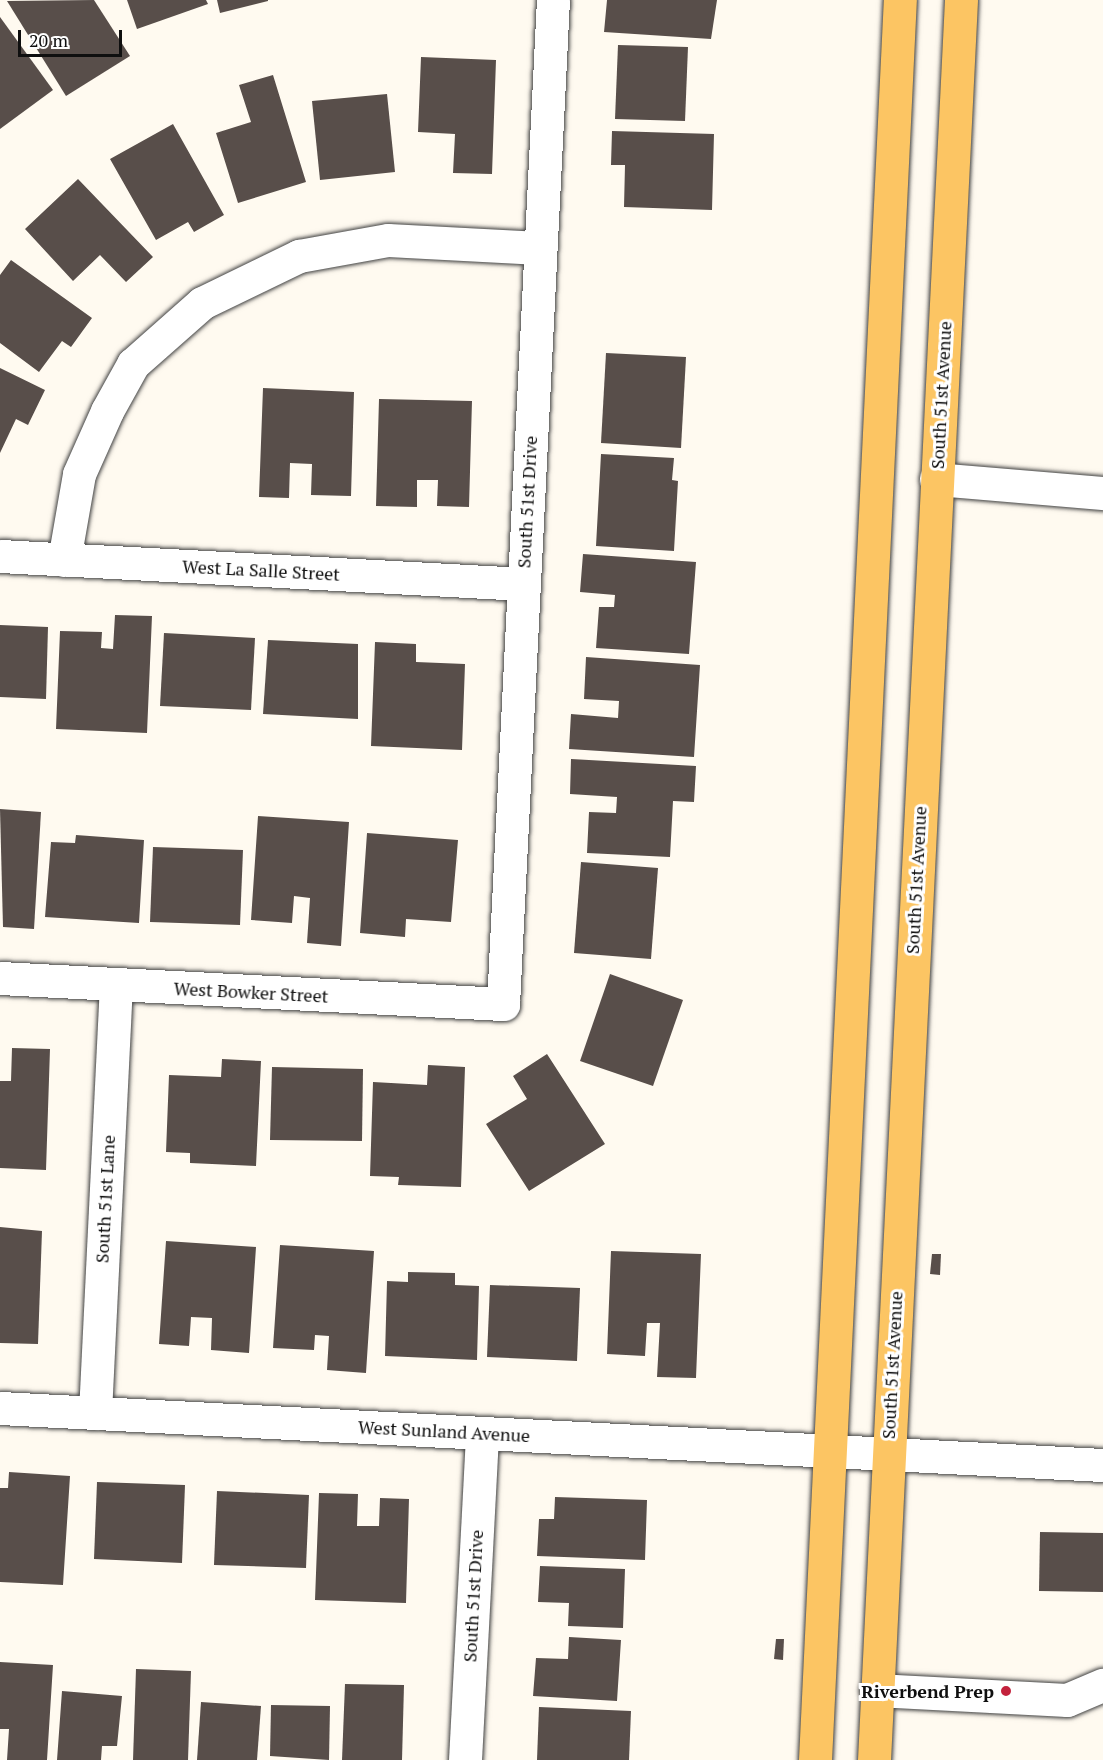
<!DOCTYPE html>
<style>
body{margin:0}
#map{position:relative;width:1103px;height:1760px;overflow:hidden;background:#fffaf0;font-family:"PT Serif",serif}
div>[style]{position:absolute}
.building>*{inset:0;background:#584e4a}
.roads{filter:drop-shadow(0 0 2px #424242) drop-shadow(0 0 2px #424242)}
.minor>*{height:33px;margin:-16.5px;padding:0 16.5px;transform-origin:16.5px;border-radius:16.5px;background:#fff}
.major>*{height:33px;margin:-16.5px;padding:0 16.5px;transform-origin:16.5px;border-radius:16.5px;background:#fcc563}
.dots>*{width:16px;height:16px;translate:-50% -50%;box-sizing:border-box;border:3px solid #fff;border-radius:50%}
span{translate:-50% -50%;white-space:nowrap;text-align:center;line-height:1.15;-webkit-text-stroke:6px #fff;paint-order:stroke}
.street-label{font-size:18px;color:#0f0f0f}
.poi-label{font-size:18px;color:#0f0f0f;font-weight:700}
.right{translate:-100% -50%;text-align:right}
.scale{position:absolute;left:18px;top:30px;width:104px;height:27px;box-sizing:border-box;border:3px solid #0f0f0f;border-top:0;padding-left:8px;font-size:18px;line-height:21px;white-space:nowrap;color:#0f0f0f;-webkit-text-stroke:4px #fff;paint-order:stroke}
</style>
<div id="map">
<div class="building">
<i style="clip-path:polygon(94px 0,130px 56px,66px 96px,7px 1px)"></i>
<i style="clip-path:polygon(127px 0,206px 0,208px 4px,137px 29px)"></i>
<i style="clip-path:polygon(217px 0,268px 0,268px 1px,220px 13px)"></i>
<i style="clip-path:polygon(607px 0,717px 0,711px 39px,604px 32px)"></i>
<i style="clip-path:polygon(0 17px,53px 90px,0 129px)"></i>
<i style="clip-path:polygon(618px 45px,688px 47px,685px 121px,615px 119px)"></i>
<i style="clip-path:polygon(421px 57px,496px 60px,492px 174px,453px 173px,455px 134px,418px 132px)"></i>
<i style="clip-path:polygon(273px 75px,306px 182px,238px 203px,216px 133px,251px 122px,239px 85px)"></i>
<i style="clip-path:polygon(387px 94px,395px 172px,320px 180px,312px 101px)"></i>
<i style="clip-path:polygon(173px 124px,224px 215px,194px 232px,188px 222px,156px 240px,110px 159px)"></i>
<i style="clip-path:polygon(612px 131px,714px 134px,712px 210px,624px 207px,625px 165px,611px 165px)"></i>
<i style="clip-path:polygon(78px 179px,153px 257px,126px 282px,100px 255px,73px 281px,25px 229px)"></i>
<i style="clip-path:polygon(11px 260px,92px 318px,71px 347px,62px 341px,39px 372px,0 343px,0 275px)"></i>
<i style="clip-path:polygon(606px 353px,686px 357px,681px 448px,601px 443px)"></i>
<i style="clip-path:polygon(0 368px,45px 390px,28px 425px,16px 419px,0 453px)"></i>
<i style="clip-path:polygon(263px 388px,354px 392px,351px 496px,311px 495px,312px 464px,290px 463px,289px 498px,259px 497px)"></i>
<i style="clip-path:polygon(379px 399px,472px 401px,469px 507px,437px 506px,438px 480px,417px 480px,417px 507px,376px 506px)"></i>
<i style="clip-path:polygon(601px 454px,674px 458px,672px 480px,678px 481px,674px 551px,596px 546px)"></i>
<i style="clip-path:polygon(583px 554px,696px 562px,689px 654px,596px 648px,599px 607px,614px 607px,615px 595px,580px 592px)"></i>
<i style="clip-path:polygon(115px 615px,152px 616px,147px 733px,56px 729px,60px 631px,102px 632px,101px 648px,113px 649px)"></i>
<i style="clip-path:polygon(0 625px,48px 627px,46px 699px,0 697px)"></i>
<i style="clip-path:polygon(164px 633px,255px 638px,251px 710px,160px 706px)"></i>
<i style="clip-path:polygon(268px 640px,358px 644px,358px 719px,263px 714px)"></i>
<i style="clip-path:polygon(375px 642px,416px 644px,416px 662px,465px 664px,462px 750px,371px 746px)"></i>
<i style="clip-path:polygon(586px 657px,700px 665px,694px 757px,569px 749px,571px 714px,618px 718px,619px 701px,584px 699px)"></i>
<i style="clip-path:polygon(571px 759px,696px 766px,694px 802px,673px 801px,670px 857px,587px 853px,589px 812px,616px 813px,617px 797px,570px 794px)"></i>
<i style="clip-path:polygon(0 809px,41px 812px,34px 929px,3px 927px)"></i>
<i style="clip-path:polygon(258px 816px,349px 822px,341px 946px,307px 943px,310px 898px,294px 896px,292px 923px,251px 920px)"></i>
<i style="clip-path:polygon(367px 833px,458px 840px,451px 922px,406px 919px,405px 937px,360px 933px)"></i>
<i style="clip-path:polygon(76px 835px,144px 840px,139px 923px,45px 917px,51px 842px,75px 843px)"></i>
<i style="clip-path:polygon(153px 847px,243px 850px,240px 925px,150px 922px)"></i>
<i style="clip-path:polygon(581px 862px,658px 868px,651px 959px,574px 953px)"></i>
<i style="clip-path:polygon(610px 974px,683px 1000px,653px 1086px,580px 1061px)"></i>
<i style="clip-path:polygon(12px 1048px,50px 1049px,46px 1170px,0 1168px,0 1081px,11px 1081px)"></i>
<i style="clip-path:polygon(547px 1054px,605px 1144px,529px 1191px,486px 1124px,527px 1099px,513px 1076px)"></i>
<i style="clip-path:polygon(222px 1059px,261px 1061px,256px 1166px,190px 1163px,190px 1153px,166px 1152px,169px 1075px,221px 1077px)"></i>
<i style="clip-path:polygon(428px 1065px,465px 1067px,461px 1187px,398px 1185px,399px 1177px,370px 1176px,373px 1082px,427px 1085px)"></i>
<i style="clip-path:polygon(272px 1067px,363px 1069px,362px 1141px,270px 1140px)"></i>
<i style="clip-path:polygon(0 1227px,42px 1231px,38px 1344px,0 1343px)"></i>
<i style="clip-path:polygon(166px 1241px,256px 1247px,249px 1353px,211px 1350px,212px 1318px,191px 1317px,189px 1346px,159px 1344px)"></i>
<i style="clip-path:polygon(280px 1245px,374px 1251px,366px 1373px,327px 1370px,329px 1336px,315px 1335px,314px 1350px,273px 1348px)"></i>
<i style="clip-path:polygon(611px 1251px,701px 1254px,696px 1378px,657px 1377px,660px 1323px,647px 1323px,645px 1356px,607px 1354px)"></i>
<i style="clip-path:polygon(932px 1254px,941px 1254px,940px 1275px,930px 1274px)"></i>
<i style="clip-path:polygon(408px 1272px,455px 1273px,455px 1285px,479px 1286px,477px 1360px,385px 1356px,387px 1281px,408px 1282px)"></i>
<i style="clip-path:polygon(490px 1285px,580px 1288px,577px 1361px,487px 1357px)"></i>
<i style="clip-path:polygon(9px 1472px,70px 1476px,63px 1585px,0 1582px,0 1488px,8px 1488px)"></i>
<i style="clip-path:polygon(97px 1482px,185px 1485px,182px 1563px,94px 1559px)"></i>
<i style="clip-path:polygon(217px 1491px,309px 1495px,306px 1568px,214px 1565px)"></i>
<i style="clip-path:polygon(319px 1493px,358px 1494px,357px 1526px,379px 1526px,380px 1498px,409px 1499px,406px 1603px,315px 1600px)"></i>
<i style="clip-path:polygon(555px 1497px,647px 1500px,645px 1560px,537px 1556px,539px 1519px,554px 1519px)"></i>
<i style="clip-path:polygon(1040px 1532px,1103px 1533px,1103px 1592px,1039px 1591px)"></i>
<i style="clip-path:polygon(540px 1566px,625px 1569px,623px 1628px,568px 1626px,569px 1603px,538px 1602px)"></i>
<i style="clip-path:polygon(569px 1637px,621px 1640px,617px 1701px,533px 1696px,536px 1658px,568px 1659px)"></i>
<i style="clip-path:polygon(776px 1639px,784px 1639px,783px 1660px,774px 1659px)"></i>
<i style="clip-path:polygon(0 1662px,53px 1665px,47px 1760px,7px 1760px,9px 1729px,0 1729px)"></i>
<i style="clip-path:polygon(136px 1669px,191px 1671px,188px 1760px,133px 1760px)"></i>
<i style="clip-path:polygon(345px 1684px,404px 1685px,402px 1760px,342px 1760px)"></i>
<i style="clip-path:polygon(62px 1691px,122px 1696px,117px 1746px,102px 1746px,101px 1760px,57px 1760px)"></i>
<i style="clip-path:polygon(201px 1702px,261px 1706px,257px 1760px,197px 1760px)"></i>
<i style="clip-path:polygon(271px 1705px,330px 1706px,329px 1760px,270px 1756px)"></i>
<i style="clip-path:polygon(539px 1707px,631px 1711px,629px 1760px,537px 1760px)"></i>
</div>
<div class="roads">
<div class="minor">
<i style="left:936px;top:479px;width:168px;rotate:4.8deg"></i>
<i style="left:0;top:556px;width:524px;rotate:3.06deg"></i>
<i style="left:64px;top:560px;width:87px;rotate:-80.1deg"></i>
<i style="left:79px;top:474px;width:69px;rotate:-66deg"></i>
<i style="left:107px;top:411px;width:54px;rotate:-61deg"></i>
<i style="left:133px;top:364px;width:92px;rotate:-41.5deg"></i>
<i style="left:202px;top:303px;width:108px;rotate:-25.9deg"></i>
<i style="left:299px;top:256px;width:90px;rotate:-10.2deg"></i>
<i style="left:388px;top:240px;width:152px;rotate:3deg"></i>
<i style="left:0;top:978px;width:504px;rotate:2.96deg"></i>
<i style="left:503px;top:1004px;width:1005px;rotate:-87.15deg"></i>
<i style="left:0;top:1408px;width:1104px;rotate:2.96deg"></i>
<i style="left:95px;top:1413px;width:429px;rotate:-87.2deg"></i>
<i style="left:876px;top:1690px;width:191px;rotate:3deg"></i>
<i style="left:1067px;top:1700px;width:39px;rotate:-23deg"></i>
<i style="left:465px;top:1760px;width:327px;rotate:-87deg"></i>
</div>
<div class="major">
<i style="left:815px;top:1760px;width:1762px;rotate:-87.24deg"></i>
<i style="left:874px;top:1760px;width:1762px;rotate:-87.17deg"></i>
</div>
</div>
<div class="dots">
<i style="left:1006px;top:1691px;background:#c3223c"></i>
</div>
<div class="street-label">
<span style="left:941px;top:395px;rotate:-87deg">South 51st Avenue</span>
<span style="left:527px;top:502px;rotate:-87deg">South 51st Drive</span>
<span style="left:261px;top:570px;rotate:3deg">West La Salle Street</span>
<span style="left:916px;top:880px;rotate:-87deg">South 51st Avenue</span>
<span style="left:251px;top:992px;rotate:3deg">West Bowker Street</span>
<span style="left:105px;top:1199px;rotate:-87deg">South 51st Lane</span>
<span style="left:892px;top:1365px;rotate:-87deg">South 51st Avenue</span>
<span style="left:444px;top:1431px;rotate:3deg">West Sunland Avenue</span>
<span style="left:473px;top:1596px;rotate:-87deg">South 51st Drive</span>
</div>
<div class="poi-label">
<span class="right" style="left:994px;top:1691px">Riverbend Prep</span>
</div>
<div class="scale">20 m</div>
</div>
